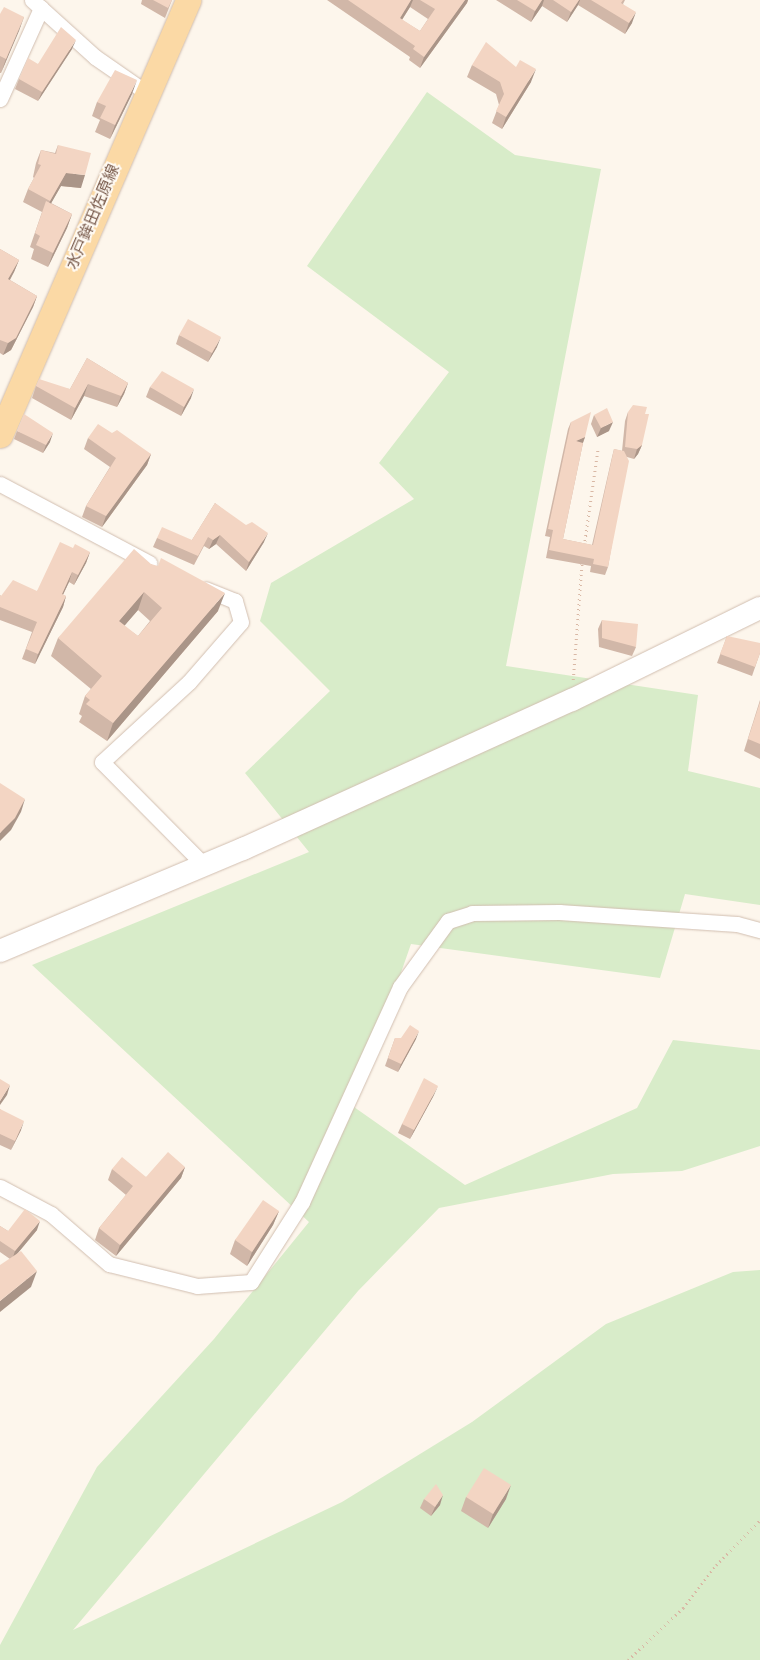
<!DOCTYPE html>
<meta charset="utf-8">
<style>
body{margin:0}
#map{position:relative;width:760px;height:1660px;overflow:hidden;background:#fdf6ec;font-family:Rubik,"Noto Sans JP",sans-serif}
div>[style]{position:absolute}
.green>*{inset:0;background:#d8ecc9}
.path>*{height:2.5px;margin-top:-1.25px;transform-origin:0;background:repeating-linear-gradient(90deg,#d9b8a5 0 1px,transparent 0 5px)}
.roads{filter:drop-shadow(0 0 1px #d1beb0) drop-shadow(0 0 1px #d1beb0)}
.street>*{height:15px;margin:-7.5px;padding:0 7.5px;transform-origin:7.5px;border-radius:7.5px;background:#fff}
.secondary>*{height:22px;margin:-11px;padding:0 11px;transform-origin:11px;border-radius:11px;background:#fff}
.primary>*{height:25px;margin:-12.5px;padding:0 12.5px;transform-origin:12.5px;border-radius:12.5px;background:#fbd9a5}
.wall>*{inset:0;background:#d1b7a8}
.shaded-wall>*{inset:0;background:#aa9588}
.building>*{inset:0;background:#f3d5c3}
span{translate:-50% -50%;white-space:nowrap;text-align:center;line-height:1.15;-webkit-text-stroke:4px #fffaf3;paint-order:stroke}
.street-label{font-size:16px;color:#7a5c4d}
</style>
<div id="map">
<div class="green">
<i style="clip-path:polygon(427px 92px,515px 155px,601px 169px,506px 666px,698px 695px,688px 771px,760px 788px,760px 905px,685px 894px,660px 978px,411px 944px,354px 1107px,465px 1185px,637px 1108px,673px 1040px,760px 1050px,760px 1146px,682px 1171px,613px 1174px,439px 1208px,358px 1291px,73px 1630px,342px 1502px,472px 1422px,606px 1324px,733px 1272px,760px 1270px,760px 1660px,0 1660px,0 1645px,97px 1467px,214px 1339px,309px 1222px,32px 965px,309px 852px,245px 773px,330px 691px,260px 621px,271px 583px,414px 499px,379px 463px,449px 372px,307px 266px)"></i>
</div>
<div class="path">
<i style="left:584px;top:546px;width:99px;rotate:-81.9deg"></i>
<i style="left:573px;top:680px;width:119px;rotate:-85.7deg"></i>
<i style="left:628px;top:1660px;width:76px;rotate:-43.4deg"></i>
<i style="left:683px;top:1608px;width:54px;rotate:-52.5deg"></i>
<i style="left:716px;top:1565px;width:63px;rotate:-45.6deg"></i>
</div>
<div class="roads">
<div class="street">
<i style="left:32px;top:0;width:85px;rotate:42.1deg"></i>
<i style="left:95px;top:57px;width:63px;rotate:34.7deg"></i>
<i style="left:0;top:99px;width:100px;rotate:-65.7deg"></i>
<i style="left:0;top:484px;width:169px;rotate:27.9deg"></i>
<i style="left:204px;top:865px;width:145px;rotate:-134.7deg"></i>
<i style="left:102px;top:762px;width:118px;rotate:-42.6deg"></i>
<i style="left:189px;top:682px;width:79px;rotate:-49.1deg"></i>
<i style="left:241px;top:622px;width:22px;rotate:-106deg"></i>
<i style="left:235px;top:601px;width:31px;rotate:-158deg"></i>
<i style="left:0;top:1187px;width:58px;rotate:27.9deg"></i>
<i style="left:51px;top:1214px;width:77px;rotate:40.8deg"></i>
<i style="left:109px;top:1264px;width:91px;rotate:14deg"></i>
<i style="left:197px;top:1286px;width:54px;rotate:-4.2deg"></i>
<i style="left:251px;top:1282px;width:95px;rotate:-57.5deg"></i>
<i style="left:302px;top:1202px;width:236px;rotate:-65.5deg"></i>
<i style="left:400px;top:987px;width:82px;rotate:-54deg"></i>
<i style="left:448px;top:921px;width:25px;rotate:-18deg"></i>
<i style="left:472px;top:913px;width:87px;rotate:-0.7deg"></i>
<i style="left:559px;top:912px;width:178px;rotate:3.9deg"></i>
<i style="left:737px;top:924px;width:24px;rotate:15deg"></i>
</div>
<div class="secondary">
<i style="left:0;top:951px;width:264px;rotate:-22.8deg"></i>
<i style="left:243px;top:849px;width:361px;rotate:-24.4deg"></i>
<i style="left:572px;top:700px;width:209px;rotate:-26.1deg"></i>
</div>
<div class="primary">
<i style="left:0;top:435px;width:474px;rotate:-66.6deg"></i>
</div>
</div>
<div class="wall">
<i style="clip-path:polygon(142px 0,172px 0,165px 18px,141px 4px)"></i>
<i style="clip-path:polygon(evenodd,327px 0,468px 0,467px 3px,420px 68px,409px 60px,410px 57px,327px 0,410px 7px,428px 19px,420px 31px,402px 20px,410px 7px)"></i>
<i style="clip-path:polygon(496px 0,625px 0,623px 4px,632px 23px,625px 34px,578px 5px,567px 22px,542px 6px,531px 22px)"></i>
<i style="clip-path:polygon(0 14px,24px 17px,1px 73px,0 73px)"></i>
<i style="clip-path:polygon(72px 49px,38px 101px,15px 89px,19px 79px,38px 64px)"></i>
<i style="clip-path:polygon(472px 65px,531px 82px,502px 129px,492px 123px,499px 105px,496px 94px,467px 77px)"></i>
<i style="clip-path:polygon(132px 94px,110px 139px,95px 132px,100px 120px,92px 116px,97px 102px)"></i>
<i style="clip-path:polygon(58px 145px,81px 188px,61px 186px,51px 203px,72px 214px,67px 228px,48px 267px,31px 259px,34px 249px,30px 247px,42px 212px,23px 202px,28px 189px,34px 178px,33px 177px,36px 163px,41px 150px,55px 153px)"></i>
<i style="clip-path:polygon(0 249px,19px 260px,14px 272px,10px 280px,37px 296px,33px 307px,11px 350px,3px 355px,0 353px)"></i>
<i style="clip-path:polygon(179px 335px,217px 347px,208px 362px,176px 344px)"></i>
<i style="clip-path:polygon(87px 358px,128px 383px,124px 394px,117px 407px,84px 396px,71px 420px,32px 398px,36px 386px,70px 389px)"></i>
<i style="clip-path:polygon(150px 387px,191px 398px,181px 416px,146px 397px)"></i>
<i style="clip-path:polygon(628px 412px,642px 445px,638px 454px,634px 459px,627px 457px,608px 567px,605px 575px,590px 572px,591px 566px,546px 558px,550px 537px,545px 536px,568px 429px,571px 422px,585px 437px,583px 443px,563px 539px,592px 545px,612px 457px,614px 449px,622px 451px,625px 421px)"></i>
<i style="clip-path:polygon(594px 415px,609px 431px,597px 437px,591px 424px)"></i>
<i style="clip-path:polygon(17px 431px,50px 442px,43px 453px,14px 439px)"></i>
<i style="clip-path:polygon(88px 438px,151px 454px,147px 465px,102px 527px,82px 517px,86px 506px,110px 467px,84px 449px)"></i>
<i style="clip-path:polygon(215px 503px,264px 542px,246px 571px,216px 544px,209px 549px,204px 546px,194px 565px,153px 547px,157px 538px,192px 540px)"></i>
<i style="clip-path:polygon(90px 552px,86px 563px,74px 585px,69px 582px,63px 595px,66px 596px,63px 607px,35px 664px,22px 659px,32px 632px,0 620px,0 595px,1px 596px,37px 591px)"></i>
<i style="clip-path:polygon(evenodd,151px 564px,218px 611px,107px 741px,79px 722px,82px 716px,79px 714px,85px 696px,91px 689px,51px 656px,58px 638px,151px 564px,138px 610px,150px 621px,138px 636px,124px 626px,138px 610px)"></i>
<i style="clip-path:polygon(602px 620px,636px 647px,632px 656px,599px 647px,598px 629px)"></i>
<i style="clip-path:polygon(727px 636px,760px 653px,752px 676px,717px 663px)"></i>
<i style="clip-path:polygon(760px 700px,760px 759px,744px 751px)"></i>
<i style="clip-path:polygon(395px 1038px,416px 1039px,398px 1072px,385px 1066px)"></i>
<i style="clip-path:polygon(434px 1095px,410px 1139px,398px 1133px,402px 1124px)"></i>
<i style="clip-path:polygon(0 1109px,21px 1130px,11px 1150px,0 1145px)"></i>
<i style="clip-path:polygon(185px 1167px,181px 1178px,116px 1256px,95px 1240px,99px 1228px,126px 1195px,108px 1180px,112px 1169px,146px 1177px)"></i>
<i style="clip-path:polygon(279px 1211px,273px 1225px,247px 1266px,230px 1254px,235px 1240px)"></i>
<i style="clip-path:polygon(0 1226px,8px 1231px,37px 1230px,17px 1254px,31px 1287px,10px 1259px,0 1252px)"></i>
<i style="clip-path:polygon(466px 1497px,506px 1499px,488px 1528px,461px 1511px)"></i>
<i style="clip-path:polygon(424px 1499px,440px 1505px,431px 1516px,420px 1508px)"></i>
</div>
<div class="shaded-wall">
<i style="clip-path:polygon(411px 0,413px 0,410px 7px,396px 29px,400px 18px)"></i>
<i style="clip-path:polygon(465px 0,468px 0,467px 3px,420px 68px,424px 57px)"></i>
<i style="clip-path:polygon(542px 0,544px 0,542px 6px,531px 22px,535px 11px)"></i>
<i style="clip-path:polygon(579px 0,580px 0,578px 5px,567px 22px,571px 12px)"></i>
<i style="clip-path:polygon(636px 12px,632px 23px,625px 34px,629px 23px)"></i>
<i style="clip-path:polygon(24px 17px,19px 31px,1px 73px,6px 59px)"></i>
<i style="clip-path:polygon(76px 40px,72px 49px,38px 101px,42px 92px)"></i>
<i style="clip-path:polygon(536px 69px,531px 82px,502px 129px,506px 117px)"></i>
<i style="clip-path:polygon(137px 80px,132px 94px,110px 139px,115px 125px)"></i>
<i style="clip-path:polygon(66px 173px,85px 175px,81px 188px,61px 186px,45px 214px,50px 201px)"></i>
<i style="clip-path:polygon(72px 214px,67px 228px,48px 267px,53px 253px)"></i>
<i style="clip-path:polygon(19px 260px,14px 272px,4px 290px,8px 279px)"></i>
<i style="clip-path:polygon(37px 296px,33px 307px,11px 350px,3px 355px,8px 343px)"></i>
<i style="clip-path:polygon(221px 337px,217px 347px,208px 362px,212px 353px)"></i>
<i style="clip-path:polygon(128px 383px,124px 394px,117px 407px,121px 396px)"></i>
<i style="clip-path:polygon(88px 384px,84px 396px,71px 420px,75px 408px)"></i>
<i style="clip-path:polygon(194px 389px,191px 398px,181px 416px,184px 407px)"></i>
<i style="clip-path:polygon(613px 422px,609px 431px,597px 437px,601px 428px)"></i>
<i style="clip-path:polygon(53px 433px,50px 442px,43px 453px,46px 445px)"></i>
<i style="clip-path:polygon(585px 437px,582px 445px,576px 441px)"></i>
<i style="clip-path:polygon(642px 445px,638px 454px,634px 459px,637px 449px)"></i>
<i style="clip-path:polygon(151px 454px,147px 465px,102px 527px,106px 516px)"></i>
<i style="clip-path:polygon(268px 533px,264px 542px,246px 571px,249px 562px)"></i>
<i style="clip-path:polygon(220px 535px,216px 544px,209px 549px,213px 540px)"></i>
<i style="clip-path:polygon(90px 552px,86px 563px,74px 585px,78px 575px)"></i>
<i style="clip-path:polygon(72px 572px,69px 582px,58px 605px,62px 594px)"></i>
<i style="clip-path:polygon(144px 592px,138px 610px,113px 639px,119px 621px)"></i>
<i style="clip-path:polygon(225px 593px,218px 611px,107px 741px,113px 723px)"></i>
<i style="clip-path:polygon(66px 596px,63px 607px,35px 664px,38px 654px)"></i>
<i style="clip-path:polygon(25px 799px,21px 812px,11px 830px,0 841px,0 833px)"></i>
<i style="clip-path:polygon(419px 1031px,416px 1039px,398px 1072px,401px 1064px)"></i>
<i style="clip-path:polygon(10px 1085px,7px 1095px,0 1105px,0 1101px)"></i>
<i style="clip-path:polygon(438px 1086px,434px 1095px,410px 1139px,414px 1130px)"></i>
<i style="clip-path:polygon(24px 1121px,21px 1130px,11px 1150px,15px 1141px)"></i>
<i style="clip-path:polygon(185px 1167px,181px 1178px,116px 1256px,120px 1245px)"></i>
<i style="clip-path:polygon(279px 1211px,273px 1225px,247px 1266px,252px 1252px)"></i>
<i style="clip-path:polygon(40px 1221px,37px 1230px,12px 1260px,15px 1251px)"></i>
<i style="clip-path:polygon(37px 1271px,31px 1287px,0 1312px,0 1301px)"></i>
<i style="clip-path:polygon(511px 1485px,506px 1499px,488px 1528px,493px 1514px)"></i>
<i style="clip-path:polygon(443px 1495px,440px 1505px,431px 1516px,435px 1507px)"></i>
</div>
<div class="building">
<i style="clip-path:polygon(153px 0,172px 0,168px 8px)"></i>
<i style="clip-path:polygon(348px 0,411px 0,400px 18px,420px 31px,435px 9px,420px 0,465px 0,424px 57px,413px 49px,415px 46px)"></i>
<i style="clip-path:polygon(517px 0,542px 0,535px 11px)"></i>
<i style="clip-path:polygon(553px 0,579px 0,571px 12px)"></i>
<i style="clip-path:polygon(591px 0,623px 0,621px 3px,636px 12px,629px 23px)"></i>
<i style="clip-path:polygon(4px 7px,24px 17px,6px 59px,0 56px,0 14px)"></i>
<i style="clip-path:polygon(61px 27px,76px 40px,42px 92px,19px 79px,28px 58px,38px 64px)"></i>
<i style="clip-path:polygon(486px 42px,516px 67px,520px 60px,536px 69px,506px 117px,496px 111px,504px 94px,500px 82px,472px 65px)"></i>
<i style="clip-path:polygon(115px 70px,137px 80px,115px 125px,100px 118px,106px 106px,97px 102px)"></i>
<i style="clip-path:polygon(58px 145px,91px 153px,85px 175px,66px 173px,50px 201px,28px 189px,41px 165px,38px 164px,41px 150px,56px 154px)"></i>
<i style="clip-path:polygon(46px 201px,72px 214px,53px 253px,36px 245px,40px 236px,35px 233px)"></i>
<i style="clip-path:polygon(0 249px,19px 260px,8px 279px,37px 296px,16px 338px,8px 343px,0 340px)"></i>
<i style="clip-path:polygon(188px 319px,221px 337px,212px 353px,179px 335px)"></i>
<i style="clip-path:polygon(87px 358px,128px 383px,121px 396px,88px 384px,75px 408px,36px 386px,39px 379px,70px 389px)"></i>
<i style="clip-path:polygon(162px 371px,194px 389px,184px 407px,150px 387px)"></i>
<i style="clip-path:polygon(633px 405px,647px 407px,645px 414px,649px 414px,642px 445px,637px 449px,625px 447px,628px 412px)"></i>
<i style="clip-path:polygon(607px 408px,613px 422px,601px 428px,594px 415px)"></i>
<i style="clip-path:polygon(591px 412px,585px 437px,576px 441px,583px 443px,563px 539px,593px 545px,614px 449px,624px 451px,629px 461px,608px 567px,593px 564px,594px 559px,549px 550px,553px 530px,548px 529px,571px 422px)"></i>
<i style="clip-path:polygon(24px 414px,53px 433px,46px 445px,17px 431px)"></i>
<i style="clip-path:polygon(98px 424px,112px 433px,117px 430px,151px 454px,106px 516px,86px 506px,116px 458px,88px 438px)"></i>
<i style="clip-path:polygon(215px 503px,246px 525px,252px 522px,268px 533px,249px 562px,220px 535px,213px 540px,208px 537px,198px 556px,157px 538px,162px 527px,192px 540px)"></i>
<i style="clip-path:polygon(60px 542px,73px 548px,75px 544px,90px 552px,78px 575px,72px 572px,62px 594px,66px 596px,38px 654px,26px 649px,37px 622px,0 607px,0 595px,1px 596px,13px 580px,37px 591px)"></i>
<i style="clip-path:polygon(evenodd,134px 549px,151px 564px,158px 566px,161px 558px,225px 593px,113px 723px,86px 704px,90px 700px,85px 696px,102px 676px,58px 638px,134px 549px,144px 592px,162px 608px,138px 636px,119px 621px,144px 592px)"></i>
<i style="clip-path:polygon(602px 620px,638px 624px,636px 647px,602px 638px)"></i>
<i style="clip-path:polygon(727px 636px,760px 643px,760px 653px,755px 667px,720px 654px)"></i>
<i style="clip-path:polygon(760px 702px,760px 744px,748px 739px)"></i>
<i style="clip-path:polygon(0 783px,25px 799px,15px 818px,0 833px)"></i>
<i style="clip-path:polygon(410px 1025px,419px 1031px,401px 1064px,388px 1058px,395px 1038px,401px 1038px)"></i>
<i style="clip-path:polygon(424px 1078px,438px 1086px,414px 1130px,402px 1124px)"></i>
<i style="clip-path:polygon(0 1079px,10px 1085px,0 1101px)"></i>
<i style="clip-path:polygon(0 1109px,24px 1121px,15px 1141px,0 1134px)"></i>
<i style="clip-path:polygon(168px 1152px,185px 1167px,120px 1245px,99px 1228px,133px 1186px,112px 1169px,122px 1157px,146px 1177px)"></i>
<i style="clip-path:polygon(263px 1200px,279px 1211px,252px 1252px,235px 1240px)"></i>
<i style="clip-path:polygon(25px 1209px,40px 1221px,15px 1251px,0 1241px,0 1226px,8px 1231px)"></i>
<i style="clip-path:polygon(21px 1251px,37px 1271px,0 1301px,0 1265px)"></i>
<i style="clip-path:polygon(484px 1468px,511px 1485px,493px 1514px,466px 1497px)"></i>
<i style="clip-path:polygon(436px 1484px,443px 1495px,435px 1507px,424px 1499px)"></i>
</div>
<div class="street-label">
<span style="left:93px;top:217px;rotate:-67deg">水戸鉾田佐原線</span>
</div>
</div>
